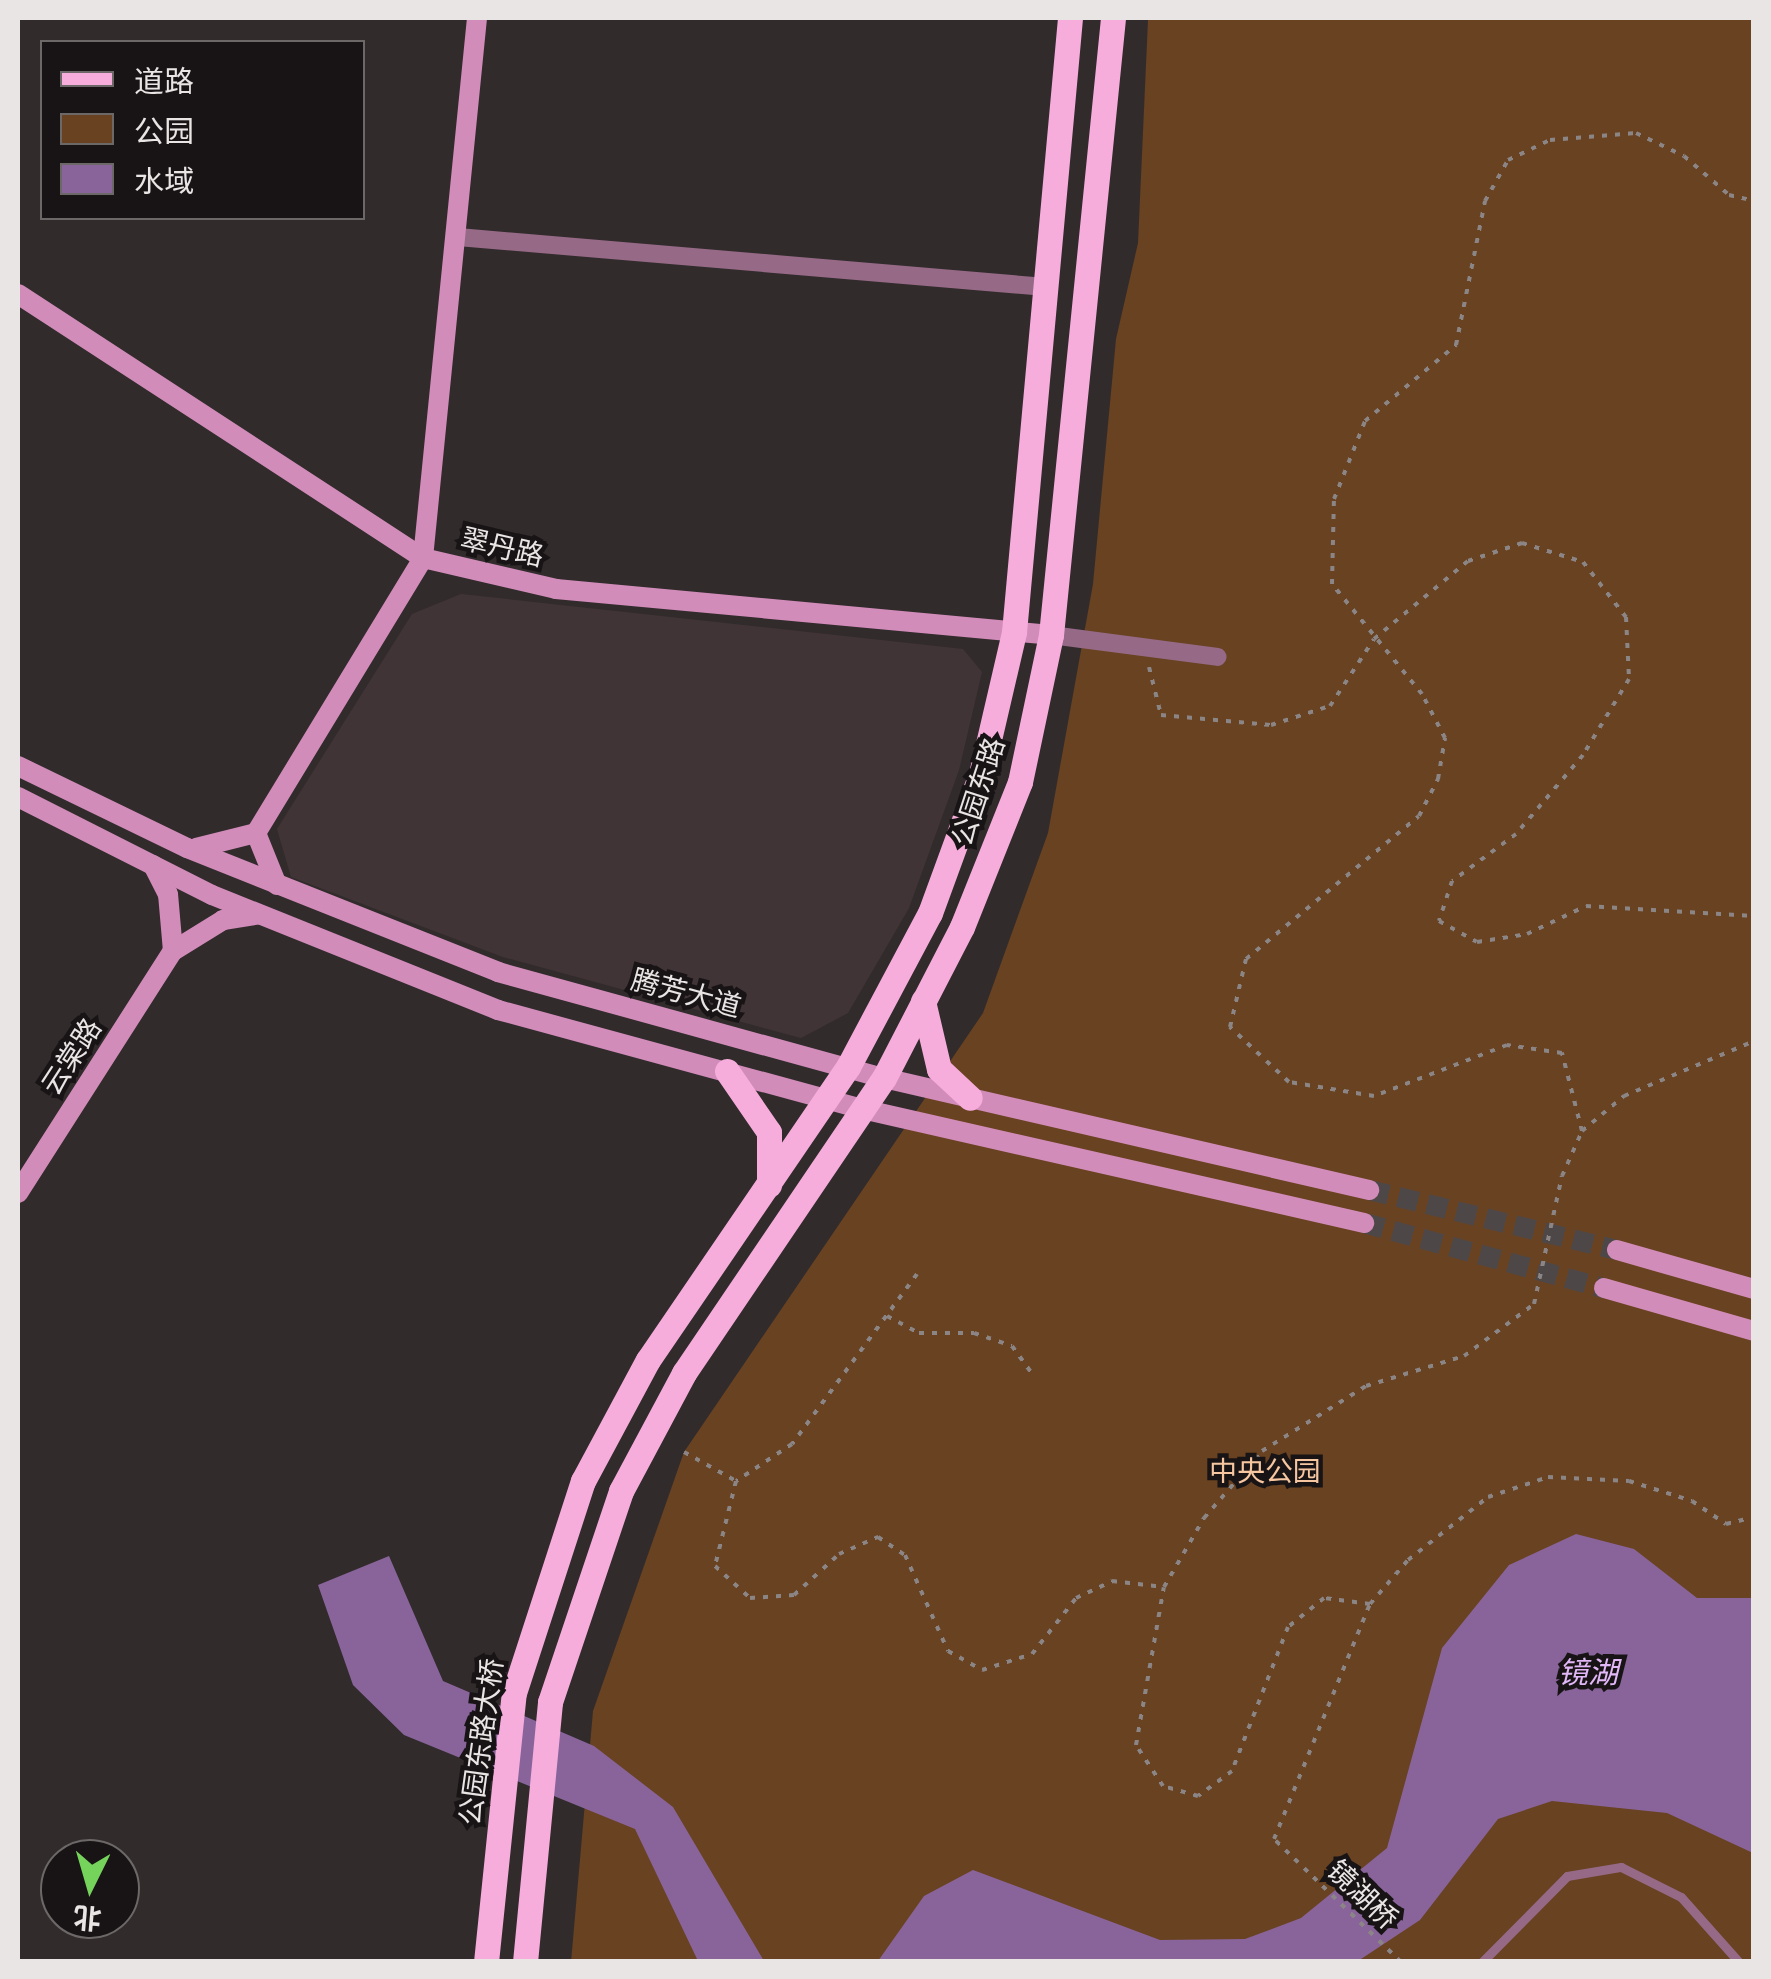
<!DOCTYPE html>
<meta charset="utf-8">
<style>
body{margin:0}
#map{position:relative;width:1771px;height:1979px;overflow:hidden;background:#322b2c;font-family:"Varela Round","Noto Sans SC",sans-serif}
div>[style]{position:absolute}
.built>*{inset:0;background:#413436}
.green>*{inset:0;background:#684221}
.water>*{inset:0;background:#89649b}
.secondary-tunnel>*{height:20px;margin-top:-10px;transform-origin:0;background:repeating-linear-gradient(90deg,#4e4748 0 20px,transparent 0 30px)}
.path>*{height:4px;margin-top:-2px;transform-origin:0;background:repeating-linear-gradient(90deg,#8b8586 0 5px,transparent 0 13px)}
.lane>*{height:9px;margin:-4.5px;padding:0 4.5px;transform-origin:4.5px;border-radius:4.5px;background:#966a87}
.street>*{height:18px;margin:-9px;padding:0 9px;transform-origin:9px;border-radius:9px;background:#966a87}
.secondary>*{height:20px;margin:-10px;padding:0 10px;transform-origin:10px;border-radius:10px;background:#d28cba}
.primary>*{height:25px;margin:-12.5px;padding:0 12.5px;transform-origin:12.5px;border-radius:12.5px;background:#f6addc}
span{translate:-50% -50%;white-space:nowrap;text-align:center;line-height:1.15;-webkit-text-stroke:9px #181415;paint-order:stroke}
.street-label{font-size:28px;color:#eae5e5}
.park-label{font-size:28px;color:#f5c6a0}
.water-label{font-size:30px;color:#e1b7f7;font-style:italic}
.frame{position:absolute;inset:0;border:20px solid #eae5e5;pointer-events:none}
.legend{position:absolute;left:40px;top:40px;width:325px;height:180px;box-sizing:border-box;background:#181415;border:2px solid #6c6868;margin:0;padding:12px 18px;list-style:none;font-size:30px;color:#eae5e5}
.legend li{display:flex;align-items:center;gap:20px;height:50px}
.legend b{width:50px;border:2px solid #6c6868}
.north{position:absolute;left:40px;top:1839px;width:100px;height:100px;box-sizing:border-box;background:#181415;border:2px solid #6c6868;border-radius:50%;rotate:185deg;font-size:28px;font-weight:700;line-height:40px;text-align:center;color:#eae5e5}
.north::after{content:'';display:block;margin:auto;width:35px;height:45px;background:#75d25b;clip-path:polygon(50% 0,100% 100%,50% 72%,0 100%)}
</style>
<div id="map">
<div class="built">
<i style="clip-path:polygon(461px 594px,963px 649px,982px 672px,959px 770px,909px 908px,848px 1013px,801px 1038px,503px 957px,291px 877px,277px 829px,412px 614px)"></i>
</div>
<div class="green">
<i style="clip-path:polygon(1753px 18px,1753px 1961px,571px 1962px,593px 1711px,684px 1452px,983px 1013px,1048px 833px,1093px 584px,1116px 339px,1138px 243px,1148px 20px)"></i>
</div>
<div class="water">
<i style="clip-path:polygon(1576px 1534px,1634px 1549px,1697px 1598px,1753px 1598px,1753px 1853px,1667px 1813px,1552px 1801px,1498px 1819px,1420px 1920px,1358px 1961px,878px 1961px,924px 1896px,973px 1870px,1160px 1940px,1245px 1939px,1301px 1918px,1387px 1848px,1442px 1648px,1509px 1565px)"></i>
<i style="clip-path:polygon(389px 1556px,443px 1681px,594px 1746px,673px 1807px,764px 1961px,698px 1961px,635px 1829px,404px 1735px,353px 1685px,318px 1585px)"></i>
</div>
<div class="secondary-tunnel">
<i style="left:1369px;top:1190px;width:255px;rotate:13.6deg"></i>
<i style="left:1364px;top:1223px;width:249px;rotate:15.2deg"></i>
</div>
<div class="path">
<i style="left:1149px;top:667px;width:49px;rotate:76deg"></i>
<i style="left:1161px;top:715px;width:110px;rotate:5.2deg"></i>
<i style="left:1271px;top:725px;width:62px;rotate:-17.9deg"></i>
<i style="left:1330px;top:706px;width:80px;rotate:-56.7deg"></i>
<i style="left:1374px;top:639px;width:122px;rotate:-39.7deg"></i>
<i style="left:1468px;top:561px;width:57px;rotate:-18.4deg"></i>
<i style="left:1522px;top:543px;width:64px;rotate:17.3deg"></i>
<i style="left:1583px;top:562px;width:70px;rotate:52deg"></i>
<i style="left:1626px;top:617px;width:62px;rotate:87.2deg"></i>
<i style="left:1629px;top:679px;width:89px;rotate:121.2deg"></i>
<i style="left:1583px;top:755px;width:104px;rotate:130.3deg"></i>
<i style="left:1516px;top:834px;width:79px;rotate:143.7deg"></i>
<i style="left:1452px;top:881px;width:42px;rotate:108deg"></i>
<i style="left:1439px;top:921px;width:43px;rotate:28.9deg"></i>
<i style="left:1477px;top:942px;width:51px;rotate:-9.1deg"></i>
<i style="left:1527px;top:934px;width:65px;rotate:-25.4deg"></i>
<i style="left:1586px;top:906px;width:168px;rotate:3.4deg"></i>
<i style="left:1582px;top:1131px;width:81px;rotate:-104.4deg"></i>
<i style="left:1562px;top:1053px;width:56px;rotate:-171.7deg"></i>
<i style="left:1507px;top:1045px;width:142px;rotate:159deg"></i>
<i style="left:1374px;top:1096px;width:86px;rotate:-170.6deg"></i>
<i style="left:1289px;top:1082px;width:81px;rotate:-137deg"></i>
<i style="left:1230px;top:1027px;width:70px;rotate:-76.8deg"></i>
<i style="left:1246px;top:959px;width:224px;rotate:-39.6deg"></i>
<i style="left:1419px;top:816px;width:42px;rotate:-62.8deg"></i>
<i style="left:1438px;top:779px;width:42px;rotate:-80.3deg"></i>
<i style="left:1445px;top:738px;width:50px;rotate:-117.6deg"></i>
<i style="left:1422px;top:694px;width:142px;rotate:-129.3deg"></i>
<i style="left:1332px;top:584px;width:85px;rotate:-88.7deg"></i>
<i style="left:1334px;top:499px;width:84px;rotate:-68.3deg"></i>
<i style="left:1365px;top:421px;width:119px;rotate:-39.9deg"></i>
<i style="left:1456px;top:345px;width:147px;rotate:-78.6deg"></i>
<i style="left:1485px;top:201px;width:47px;rotate:-60.7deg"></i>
<i style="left:1508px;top:160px;width:47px;rotate:-25.5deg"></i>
<i style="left:1550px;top:140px;width:86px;rotate:-4.7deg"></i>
<i style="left:1636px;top:133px;width:53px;rotate:25.6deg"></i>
<i style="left:1684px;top:156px;width:60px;rotate:40.9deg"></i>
<i style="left:1729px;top:195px;width:26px;rotate:13deg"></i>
<i style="left:917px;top:1274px;width:211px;rotate:126.3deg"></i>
<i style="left:792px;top:1444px;width:67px;rotate:146.5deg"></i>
<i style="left:736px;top:1481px;width:88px;rotate:103.9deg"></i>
<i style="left:715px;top:1566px;width:47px;rotate:42.4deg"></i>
<i style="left:750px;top:1598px;width:44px;rotate:-3.9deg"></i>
<i style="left:794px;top:1595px;width:61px;rotate:-42.3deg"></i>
<i style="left:839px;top:1554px;width:43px;rotate:-23.6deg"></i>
<i style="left:878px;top:1537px;width:32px;rotate:34deg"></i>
<i style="left:905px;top:1555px;width:105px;rotate:65.9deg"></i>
<i style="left:948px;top:1651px;width:39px;rotate:29deg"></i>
<i style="left:982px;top:1670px;width:52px;rotate:-17.7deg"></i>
<i style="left:1032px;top:1654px;width:71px;rotate:-51.8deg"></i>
<i style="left:1076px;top:1598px;width:40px;rotate:-25deg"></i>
<i style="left:1112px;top:1581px;width:52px;rotate:6.6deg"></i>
<i style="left:887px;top:1316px;width:36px;rotate:28deg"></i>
<i style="left:919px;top:1333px;width:55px"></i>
<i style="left:974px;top:1333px;width:40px;rotate:18.9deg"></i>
<i style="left:1012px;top:1346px;width:34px;rotate:54deg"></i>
<i style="left:684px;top:1452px;width:60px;rotate:29.1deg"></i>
<i style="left:1370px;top:1604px;width:46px;rotate:-172.6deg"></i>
<i style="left:1324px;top:1598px;width:46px;rotate:141.1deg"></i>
<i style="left:1288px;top:1627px;width:155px;rotate:111.3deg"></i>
<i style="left:1232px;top:1771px;width:42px;rotate:143.7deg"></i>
<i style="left:1198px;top:1796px;width:36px;rotate:-164deg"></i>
<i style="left:1163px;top:1786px;width:49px;rotate:-123.4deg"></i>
<i style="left:1136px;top:1745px;width:160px;rotate:-80deg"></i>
<i style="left:1164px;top:1587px;width:80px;rotate:-59.9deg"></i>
<i style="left:1204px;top:1518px;width:89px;rotate:-49.1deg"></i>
<i style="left:1262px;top:1451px;width:123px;rotate:-32deg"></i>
<i style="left:1366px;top:1386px;width:102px;rotate:-17deg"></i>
<i style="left:1464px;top:1356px;width:87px;rotate:-36.6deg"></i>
<i style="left:1534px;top:1304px;width:131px;rotate:-77.7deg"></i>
<i style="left:1562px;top:1176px;width:49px;rotate:-66deg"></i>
<i style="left:1582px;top:1131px;width:55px;rotate:-39.8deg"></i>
<i style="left:1624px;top:1096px;width:141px;rotate:-22.9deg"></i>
<i style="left:1401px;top:1962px;width:177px;rotate:-135.9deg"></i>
<i style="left:1274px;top:1839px;width:254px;rotate:-67.8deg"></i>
<i style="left:1370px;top:1604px;width:58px;rotate:-49.2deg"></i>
<i style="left:1408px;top:1560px;width:102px;rotate:-38.2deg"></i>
<i style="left:1488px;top:1497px;width:63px;rotate:-18.4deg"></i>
<i style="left:1548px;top:1477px;width:81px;rotate:2.8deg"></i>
<i style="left:1629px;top:1481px;width:66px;rotate:17.6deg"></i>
<i style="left:1692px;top:1501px;width:41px;rotate:34.1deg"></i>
<i style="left:1726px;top:1524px;width:29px;rotate:-14deg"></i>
</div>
<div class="lane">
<i style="left:1482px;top:1962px;width:121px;rotate:-45.3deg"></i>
<i style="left:1567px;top:1876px;width:55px;rotate:-9.5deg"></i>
<i style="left:1621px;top:1867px;width:67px;rotate:26.6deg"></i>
<i style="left:1681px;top:1897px;width:87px;rotate:48.3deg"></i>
</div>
<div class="street">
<i style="left:458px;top:237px;width:590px;rotate:4.86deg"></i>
<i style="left:1051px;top:635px;width:168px;rotate:7.5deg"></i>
</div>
<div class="secondary">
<i style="left:18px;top:294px;width:483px;rotate:33.1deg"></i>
<i style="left:423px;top:558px;width:137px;rotate:13.1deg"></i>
<i style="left:556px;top:589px;width:497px;rotate:5.3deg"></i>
<i style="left:18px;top:766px;width:188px;rotate:25.9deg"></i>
<i style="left:187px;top:848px;width:335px;rotate:21.7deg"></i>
<i style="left:498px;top:972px;width:400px;rotate:15.4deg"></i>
<i style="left:884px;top:1078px;width:498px;rotate:13deg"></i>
<i style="left:18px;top:797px;width:217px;rotate:26.8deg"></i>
<i style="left:212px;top:895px;width:308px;rotate:21.9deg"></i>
<i style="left:498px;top:1010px;width:377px;rotate:15.2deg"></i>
<i style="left:862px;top:1109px;width:515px;rotate:12.79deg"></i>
<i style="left:256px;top:833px;width:322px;rotate:-58.7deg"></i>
<i style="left:423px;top:558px;width:543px;rotate:-84.29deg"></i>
<i style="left:196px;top:848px;width:62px;rotate:-14deg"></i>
<i style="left:256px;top:833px;width:56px;rotate:68deg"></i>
<i style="left:153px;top:865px;width:33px;rotate:63deg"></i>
<i style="left:168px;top:894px;width:57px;rotate:85deg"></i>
<i style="left:18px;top:1193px;width:287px;rotate:-57.4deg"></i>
<i style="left:173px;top:951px;width:59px;rotate:-31.8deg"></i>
<i style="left:223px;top:920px;width:36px;rotate:-9deg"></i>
<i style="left:1617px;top:1250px;width:142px;rotate:15.9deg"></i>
<i style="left:1604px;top:1288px;width:156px;rotate:16deg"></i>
</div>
<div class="primary">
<i style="left:923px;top:1001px;width:70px;rotate:76.8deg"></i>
<i style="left:939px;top:1069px;width:42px;rotate:43.1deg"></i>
<i style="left:727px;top:1071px;width:74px;rotate:55.5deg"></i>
<i style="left:769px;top:1132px;width:53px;rotate:90deg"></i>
<i style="left:486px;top:1962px;width:270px;rotate:-84.1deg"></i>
<i style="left:514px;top:1693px;width:223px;rotate:-72deg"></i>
<i style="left:583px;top:1481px;width:137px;rotate:-61.8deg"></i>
<i style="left:648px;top:1360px;width:355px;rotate:-55.7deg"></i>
<i style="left:848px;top:1067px;width:174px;rotate:-62deg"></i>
<i style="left:930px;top:913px;width:148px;rotate:-69.9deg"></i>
<i style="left:981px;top:774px;width:146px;rotate:-76.9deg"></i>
<i style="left:1014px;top:632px;width:617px;rotate:-84.79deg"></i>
<i style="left:525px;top:1962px;width:261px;rotate:-84.5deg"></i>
<i style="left:550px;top:1702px;width:223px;rotate:-71.4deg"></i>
<i style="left:621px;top:1491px;width:134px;rotate:-61.9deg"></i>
<i style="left:684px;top:1373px;width:356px;rotate:-55.9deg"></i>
<i style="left:884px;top:1078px;width:170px;rotate:-62.7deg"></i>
<i style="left:962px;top:927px;width:156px;rotate:-68.2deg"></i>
<i style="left:1020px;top:782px;width:150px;rotate:-78.1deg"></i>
<i style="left:1051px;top:635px;width:620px;rotate:-84.26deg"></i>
</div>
<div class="street-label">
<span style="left:502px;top:548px;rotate:13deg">翠丹路</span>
<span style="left:979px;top:792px;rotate:-72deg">公园东路</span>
<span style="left:686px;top:994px;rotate:15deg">腾芳大道</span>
<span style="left:72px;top:1057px;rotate:-57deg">云棠路</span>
<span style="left:482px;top:1742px;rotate:-82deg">公园东路大桥</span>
<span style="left:1362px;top:1895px;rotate:44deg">镜湖桥</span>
</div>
<div class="park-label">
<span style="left:1265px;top:1472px">中央公园</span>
</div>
<div class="water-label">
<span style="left:1588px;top:1674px">镜湖</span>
</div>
<div class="frame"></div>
<ul class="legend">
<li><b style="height:12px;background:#f6addc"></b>道路</li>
<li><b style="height:28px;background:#684221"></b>公园</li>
<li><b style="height:28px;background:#89649b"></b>水域</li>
</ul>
<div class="north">北</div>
</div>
